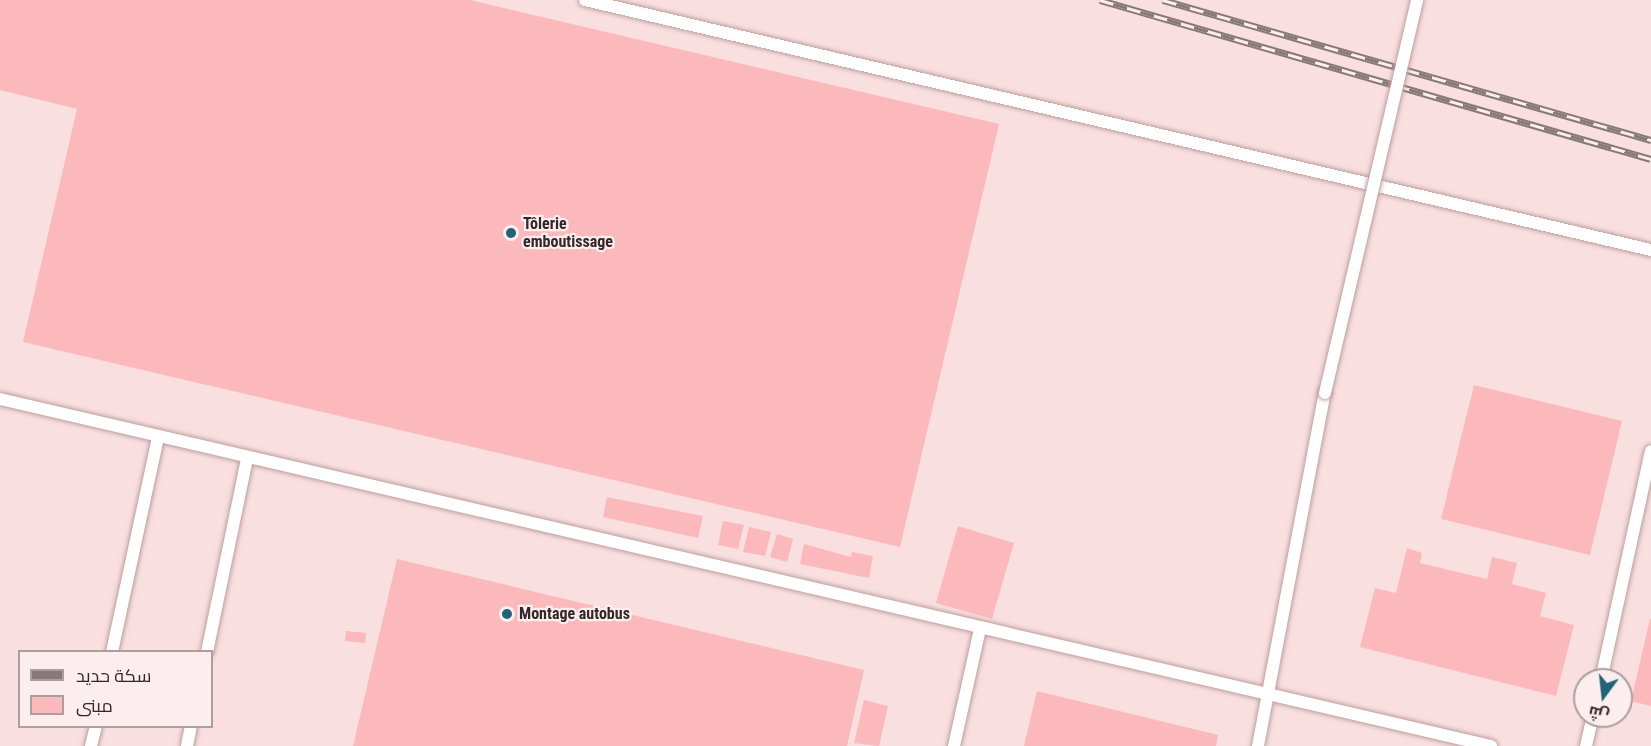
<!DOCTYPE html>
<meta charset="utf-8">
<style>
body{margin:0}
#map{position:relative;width:1651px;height:746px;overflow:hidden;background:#fcedee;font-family:"Roboto Condensed",Cairo,sans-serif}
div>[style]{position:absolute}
.built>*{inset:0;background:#f9dfdf}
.building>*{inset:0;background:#fbb9bb}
.roads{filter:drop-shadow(0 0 2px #be9e9e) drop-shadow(0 0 2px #be9e9e)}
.service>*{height:12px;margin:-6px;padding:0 6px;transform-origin:6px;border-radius:6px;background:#fff}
.rail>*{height:7px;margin-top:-3.5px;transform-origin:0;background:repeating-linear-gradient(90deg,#fcedee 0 14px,#877979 0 28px);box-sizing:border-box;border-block:2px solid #877979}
.bridges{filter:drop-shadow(0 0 2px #be9e9e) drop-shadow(0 0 2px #be9e9e)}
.service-bridge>*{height:12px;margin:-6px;padding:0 6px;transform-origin:6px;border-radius:6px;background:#fff}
.dots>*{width:16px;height:16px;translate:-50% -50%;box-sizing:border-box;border:3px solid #fcedee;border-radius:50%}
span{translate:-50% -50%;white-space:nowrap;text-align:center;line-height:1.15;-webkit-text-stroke:4.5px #fcedee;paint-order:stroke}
.poi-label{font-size:16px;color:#342727;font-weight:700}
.left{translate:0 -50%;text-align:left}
.legend{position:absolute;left:18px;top:650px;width:195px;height:78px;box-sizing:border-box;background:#fcedee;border:2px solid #ac9e9e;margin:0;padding:8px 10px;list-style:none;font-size:18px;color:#342727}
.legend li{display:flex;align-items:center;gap:12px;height:30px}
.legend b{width:30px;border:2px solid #ac9e9e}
.north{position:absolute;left:1573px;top:668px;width:60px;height:60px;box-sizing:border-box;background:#fcedee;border:2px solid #ac9e9e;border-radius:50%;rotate:195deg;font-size:16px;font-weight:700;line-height:24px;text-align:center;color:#342727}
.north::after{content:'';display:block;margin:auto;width:21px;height:27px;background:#226477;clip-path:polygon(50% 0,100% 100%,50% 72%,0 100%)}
</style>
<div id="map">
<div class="built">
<i style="clip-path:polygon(evenodd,0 0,1651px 0,1651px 746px,0 746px,0 0,20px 652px,212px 652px,212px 726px,20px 726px,20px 652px,0 0,1585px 680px,1621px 680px,1621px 716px,1585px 716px,1585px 680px)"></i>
</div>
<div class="building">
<i style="clip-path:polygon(0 0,470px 0,999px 124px,900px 547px,23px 342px,77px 109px,0 90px)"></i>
<i style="clip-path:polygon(1474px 385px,1622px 421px,1590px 555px,1441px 519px)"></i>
<i style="clip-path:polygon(607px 497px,703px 516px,698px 538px,603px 517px)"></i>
<i style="clip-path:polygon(723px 521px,744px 525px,738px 549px,718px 545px)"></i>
<i style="clip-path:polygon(958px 526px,1014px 543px,992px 619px,936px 603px)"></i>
<i style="clip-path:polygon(749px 527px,771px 532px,765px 556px,743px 552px)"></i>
<i style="clip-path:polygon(777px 534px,793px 539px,787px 562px,770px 557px)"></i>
<i style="clip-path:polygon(804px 544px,851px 557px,852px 552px,873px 556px,869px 578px,800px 564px)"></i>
<i style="clip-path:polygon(1407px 548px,1422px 553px,1420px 563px,1487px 579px,1492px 557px,1517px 563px,1512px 584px,1546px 593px,1540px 616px,1574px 625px,1556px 696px,1360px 647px,1375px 588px,1396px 593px)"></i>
<i style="clip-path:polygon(397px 559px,864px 670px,847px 746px,353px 746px)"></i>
<i style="clip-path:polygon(1650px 619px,1651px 619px,1651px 706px,1631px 701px)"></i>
<i style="clip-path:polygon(346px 631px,366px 633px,365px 643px,345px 641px)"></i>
<i style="clip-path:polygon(1037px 691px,1218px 735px,1216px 746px,1024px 746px)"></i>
<i style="clip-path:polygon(864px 700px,888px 706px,879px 746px,854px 743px)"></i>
</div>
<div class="roads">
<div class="service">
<i style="left:585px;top:0;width:1095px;rotate:13.2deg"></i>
<i style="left:0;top:399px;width:1531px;rotate:13.1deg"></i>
<i style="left:112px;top:652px;width:219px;rotate:-77.9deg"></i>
<i style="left:207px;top:652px;width:197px;rotate:-78.3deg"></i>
<i style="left:1601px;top:680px;width:234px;rotate:-77.7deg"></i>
<i style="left:91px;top:746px;width:21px;rotate:-76deg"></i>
<i style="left:187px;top:746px;width:20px;rotate:-79deg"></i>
<i style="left:954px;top:746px;width:120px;rotate:-77.5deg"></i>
<i style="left:1258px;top:746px;width:359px;rotate:-79.3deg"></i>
<i style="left:1586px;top:746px;width:31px;rotate:-77deg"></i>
</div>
</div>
<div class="rail">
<i style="left:1100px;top:0;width:573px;rotate:16.1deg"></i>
<i style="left:1163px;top:0;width:508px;rotate:16.01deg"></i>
</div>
<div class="bridges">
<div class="service-bridge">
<i style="left:1325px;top:393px;width:404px;rotate:-76.8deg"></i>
</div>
</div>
<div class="dots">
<i style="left:511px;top:233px;background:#226477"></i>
<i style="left:507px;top:614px;background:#226477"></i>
</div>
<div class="poi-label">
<span class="left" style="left:523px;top:233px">Tôlerie<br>emboutissage</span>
<span class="left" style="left:519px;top:614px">Montage autobus</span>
</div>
<ul class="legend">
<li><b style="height:8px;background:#877979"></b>سكة حديد</li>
<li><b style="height:16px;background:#fbb9bb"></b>مبنى</li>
</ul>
<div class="north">ش</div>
</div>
